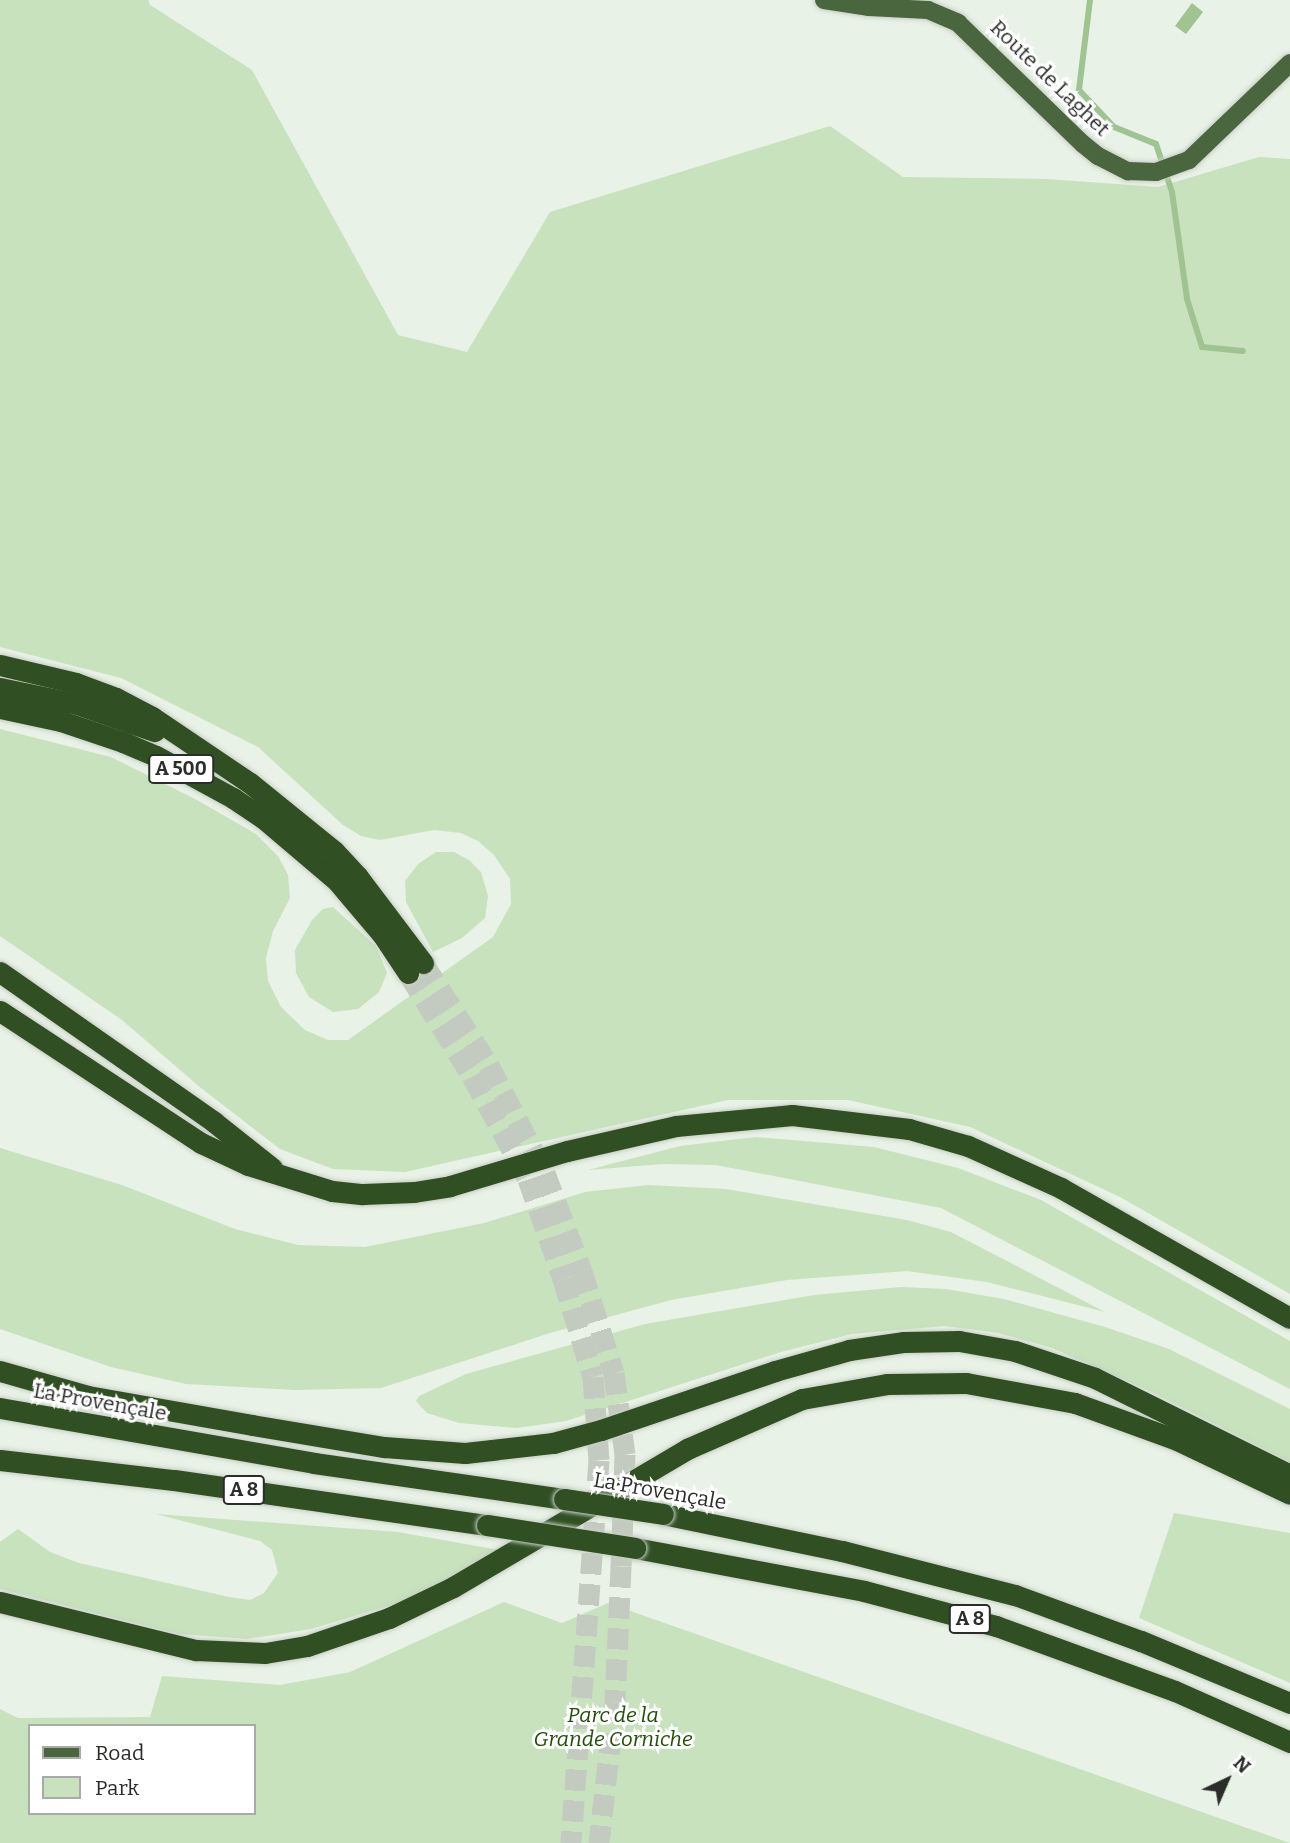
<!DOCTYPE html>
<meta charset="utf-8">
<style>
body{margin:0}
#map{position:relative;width:1290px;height:1843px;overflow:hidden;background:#e9f2e6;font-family:Bitter,serif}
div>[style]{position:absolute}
.green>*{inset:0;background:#c7e2bd}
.water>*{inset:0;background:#9fc491}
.stream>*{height:6px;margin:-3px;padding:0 3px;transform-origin:3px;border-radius:3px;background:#9fc491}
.highway-tunnel>*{height:21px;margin-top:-10.5px;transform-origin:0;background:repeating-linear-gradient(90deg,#c3cbc0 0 21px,transparent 0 31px)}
.roads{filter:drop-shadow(0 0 2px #c7cfc4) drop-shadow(0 0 2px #c7cfc4)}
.major>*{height:18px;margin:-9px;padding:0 9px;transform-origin:9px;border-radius:9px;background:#4a663f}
.highway>*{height:21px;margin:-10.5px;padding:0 10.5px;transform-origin:10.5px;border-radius:10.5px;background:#305023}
.bridges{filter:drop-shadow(0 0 2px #c7cfc4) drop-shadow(0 0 2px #c7cfc4)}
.highway-bridge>*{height:21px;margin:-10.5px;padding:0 10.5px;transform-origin:10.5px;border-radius:10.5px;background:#305023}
span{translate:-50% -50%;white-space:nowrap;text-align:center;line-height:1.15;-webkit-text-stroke:6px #fff;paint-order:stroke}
.shield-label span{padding:2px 5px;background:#fff;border:2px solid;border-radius:5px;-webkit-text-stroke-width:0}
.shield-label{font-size:19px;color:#2a2d29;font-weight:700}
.street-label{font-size:21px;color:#2a2d29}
.park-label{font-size:21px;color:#214e05;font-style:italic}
.legend{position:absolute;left:28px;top:1724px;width:228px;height:91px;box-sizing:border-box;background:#fff;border:2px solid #aaaba9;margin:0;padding:9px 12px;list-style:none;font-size:21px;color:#2a2d29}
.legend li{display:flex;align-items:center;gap:14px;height:35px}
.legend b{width:35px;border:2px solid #aaaba9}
.north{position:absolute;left:1192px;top:1745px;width:70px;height:70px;-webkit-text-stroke:5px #fff;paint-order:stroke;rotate:44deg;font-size:19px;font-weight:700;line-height:28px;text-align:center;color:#2a2d29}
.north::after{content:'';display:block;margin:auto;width:24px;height:32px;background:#2a2d29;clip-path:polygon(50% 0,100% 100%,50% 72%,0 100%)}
</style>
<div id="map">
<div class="green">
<i style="clip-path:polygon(0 0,148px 0,150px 5px,252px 70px,398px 335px,467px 352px,550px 212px,830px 126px,903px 177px,1047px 179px,1158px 187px,1259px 157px,1290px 159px,1290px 1294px,1120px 1197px,970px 1127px,848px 1100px,728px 1100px,405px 1172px,333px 1169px,280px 1149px,201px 1088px,122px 1020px,0 936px,0 729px,111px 757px,197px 800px,256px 834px,278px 856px,288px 875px,290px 898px,273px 931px,266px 958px,268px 981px,281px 1007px,305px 1030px,328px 1040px,348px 1040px,493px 937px,511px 904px,510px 879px,494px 855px,478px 841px,461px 833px,434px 830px,380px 840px,361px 836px,343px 825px,258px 747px,121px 678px,0 647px)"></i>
<i style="clip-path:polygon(436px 852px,454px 852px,469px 860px,481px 872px,488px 896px,485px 918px,462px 938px,433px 952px,406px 902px,405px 881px,418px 864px)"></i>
<i style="clip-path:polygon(333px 907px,376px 946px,387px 973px,379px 992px,358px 1009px,333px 1012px,309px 997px,296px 973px,295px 950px,312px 920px,323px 909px)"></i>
<i style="clip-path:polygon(755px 1137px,874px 1147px,958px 1168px,1041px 1200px,1290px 1341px,1290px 1389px,941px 1208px,716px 1165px,663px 1164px,588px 1170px,680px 1146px)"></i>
<i style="clip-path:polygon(0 1148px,122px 1185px,235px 1229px,298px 1245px,365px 1247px,484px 1223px,585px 1192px,648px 1185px,726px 1189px,907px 1220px,951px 1232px,1105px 1312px,987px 1282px,907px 1271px,787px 1280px,671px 1300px,550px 1333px,381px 1388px,295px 1390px,186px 1384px,111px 1367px,0 1329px)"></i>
<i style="clip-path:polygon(901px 1287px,946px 1289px,1004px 1299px,1105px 1327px,1169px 1349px,1290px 1409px,1290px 1462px,1150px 1391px,1052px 1348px,998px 1333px,945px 1326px,852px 1334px,781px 1352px,566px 1421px,517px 1428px,459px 1423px,427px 1413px,416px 1401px,419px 1396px,466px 1374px,645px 1324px,814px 1295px)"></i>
<i style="clip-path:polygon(1174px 1513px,1290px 1533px,1290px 1683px,1139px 1618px)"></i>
<i style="clip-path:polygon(156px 1514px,398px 1532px,499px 1550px,411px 1599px,311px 1629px,247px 1639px,179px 1634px,0 1589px,0 1542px,18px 1529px,50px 1552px,79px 1563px,229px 1597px,250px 1600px,264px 1593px,278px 1573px,272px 1550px,260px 1541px)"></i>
<i style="clip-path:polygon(evenodd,504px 1602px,562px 1623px,608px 1603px,1290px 1843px,0 1843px,0 1709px,18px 1718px,150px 1717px,162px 1676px,280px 1685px,350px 1672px,504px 1602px,30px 1726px,254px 1726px,254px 1813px,30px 1813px,30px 1726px)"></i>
</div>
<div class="water">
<i style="clip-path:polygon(1192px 3px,1203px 12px,1186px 34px,1175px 26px)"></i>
</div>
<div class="stream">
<i style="left:1090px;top:0;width:91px;rotate:97deg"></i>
<i style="left:1079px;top:90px;width:51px;rotate:46.6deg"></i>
<i style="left:1114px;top:127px;width:45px;rotate:22deg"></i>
<i style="left:1156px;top:144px;width:51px;rotate:71.6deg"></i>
<i style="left:1172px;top:192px;width:108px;rotate:82deg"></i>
<i style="left:1187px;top:299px;width:50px;rotate:72.6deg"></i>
<i style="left:1202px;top:347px;width:41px;rotate:5.6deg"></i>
</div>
<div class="highway-tunnel">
<i style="left:423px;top:963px;width:121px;rotate:57.1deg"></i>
<i style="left:489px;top:1065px;width:122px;rotate:62.6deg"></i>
<i style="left:545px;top:1173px;width:105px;rotate:69.3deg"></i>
<i style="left:582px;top:1271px;width:107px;rotate:72.6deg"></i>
<i style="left:614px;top:1373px;width:82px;rotate:82.3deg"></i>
<i style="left:625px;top:1454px;width:112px;rotate:92deg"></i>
<i style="left:621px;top:1566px;width:136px;rotate:92.5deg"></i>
<i style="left:615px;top:1702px;width:142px;rotate:96.5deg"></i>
<i style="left:408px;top:973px;width:121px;rotate:58.1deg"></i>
<i style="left:472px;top:1076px;width:117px;rotate:61.5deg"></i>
<i style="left:528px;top:1179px;width:106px;rotate:70.7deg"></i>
<i style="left:563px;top:1279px;width:102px;rotate:73deg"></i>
<i style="left:593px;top:1377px;width:83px;rotate:85.9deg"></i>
<i style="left:599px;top:1460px;width:384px;rotate:94.2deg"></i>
</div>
<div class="roads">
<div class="major">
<i style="left:824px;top:0;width:46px;rotate:8.8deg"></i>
<i style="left:869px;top:7px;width:59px;rotate:2.9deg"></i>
<i style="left:928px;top:10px;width:33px;rotate:23deg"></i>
<i style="left:958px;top:23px;width:174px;rotate:44.1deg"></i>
<i style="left:1083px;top:144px;width:19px;rotate:39deg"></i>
<i style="left:1098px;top:156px;width:34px;rotate:27deg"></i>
<i style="left:1128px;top:171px;width:28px;rotate:2deg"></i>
<i style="left:1156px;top:172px;width:35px;rotate:-20deg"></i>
<i style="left:1189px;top:160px;width:140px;rotate:-43.8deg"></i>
</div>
<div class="highway">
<i style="left:0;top:665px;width:78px;rotate:13.3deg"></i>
<i style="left:76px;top:683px;width:43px;rotate:20.6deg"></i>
<i style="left:116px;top:698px;width:41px;rotate:27.8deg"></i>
<i style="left:152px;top:717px;width:118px;rotate:34deg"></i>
<i style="left:250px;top:783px;width:108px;rotate:39deg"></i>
<i style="left:334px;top:851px;width:35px;rotate:47deg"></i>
<i style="left:358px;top:877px;width:108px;rotate:52.9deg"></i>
<i style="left:0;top:688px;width:79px;rotate:11.7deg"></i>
<i style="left:77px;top:704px;width:82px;rotate:19.3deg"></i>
<i style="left:0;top:708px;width:62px;rotate:12deg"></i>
<i style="left:61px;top:721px;width:65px;rotate:18.7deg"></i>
<i style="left:123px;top:742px;width:36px;rotate:23deg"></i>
<i style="left:156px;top:756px;width:88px;rotate:28.6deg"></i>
<i style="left:233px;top:798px;width:36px;rotate:34deg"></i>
<i style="left:263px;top:818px;width:97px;rotate:40.4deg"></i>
<i style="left:337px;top:881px;width:70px;rotate:49.7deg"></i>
<i style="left:382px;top:934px;width:47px;rotate:56.3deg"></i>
<i style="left:0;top:972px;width:261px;rotate:35deg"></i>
<i style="left:214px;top:1122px;width:74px;rotate:38.4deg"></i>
<i style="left:0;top:1011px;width:240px;rotate:33.3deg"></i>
<i style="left:201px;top:1143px;width:52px;rotate:25.1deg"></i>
<i style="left:248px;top:1165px;width:88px;rotate:17.2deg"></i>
<i style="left:332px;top:1191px;width:31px;rotate:6deg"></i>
<i style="left:363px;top:1194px;width:51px;rotate:-2.2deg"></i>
<i style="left:414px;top:1192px;width:36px;rotate:-9deg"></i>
<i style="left:450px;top:1186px;width:122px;rotate:-16.7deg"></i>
<i style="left:567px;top:1151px;width:112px;rotate:-12.9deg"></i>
<i style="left:676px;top:1126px;width:117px;rotate:-5.4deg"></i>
<i style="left:792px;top:1115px;width:118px;rotate:6.8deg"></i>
<i style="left:909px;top:1129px;width:61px;rotate:16.1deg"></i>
<i style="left:968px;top:1146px;width:102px;rotate:24.3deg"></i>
<i style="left:1061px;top:1188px;width:263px;rotate:29.6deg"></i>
<i style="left:0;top:1371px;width:91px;rotate:15.9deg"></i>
<i style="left:88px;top:1396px;width:167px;rotate:10deg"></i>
<i style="left:252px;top:1425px;width:134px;rotate:9.5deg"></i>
<i style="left:384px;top:1447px;width:81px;rotate:4.2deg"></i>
<i style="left:465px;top:1453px;width:89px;rotate:-6.5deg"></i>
<i style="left:553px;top:1443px;width:50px;rotate:-15.2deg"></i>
<i style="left:601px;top:1430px;width:184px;rotate:-18.7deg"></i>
<i style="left:775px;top:1371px;width:77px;rotate:-15.8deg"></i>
<i style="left:849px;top:1350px;width:56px;rotate:-8.3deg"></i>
<i style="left:904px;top:1342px;width:55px;rotate:-1deg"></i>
<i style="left:959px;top:1341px;width:57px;rotate:10.1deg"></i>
<i style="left:1015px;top:1351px;width:84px;rotate:18.6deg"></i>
<i style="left:1095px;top:1378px;width:218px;rotate:26.4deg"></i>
<i style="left:0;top:1408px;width:319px;rotate:9.9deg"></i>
<i style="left:314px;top:1463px;width:253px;rotate:8.2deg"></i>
<i style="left:0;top:1460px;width:175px;rotate:6.6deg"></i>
<i style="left:174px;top:1480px;width:316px;rotate:8.2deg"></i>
<i style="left:663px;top:1514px;width:183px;rotate:11.7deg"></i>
<i style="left:842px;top:1551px;width:179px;rotate:14.3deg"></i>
<i style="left:1015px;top:1595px;width:134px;rotate:20.1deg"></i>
<i style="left:1141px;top:1641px;width:161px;rotate:22.6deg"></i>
<i style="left:635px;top:1548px;width:233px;rotate:10.6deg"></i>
<i style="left:864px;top:1591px;width:137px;rotate:14.9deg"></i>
<i style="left:996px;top:1626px;width:190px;rotate:20deg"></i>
<i style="left:1175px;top:1691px;width:126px;rotate:23.9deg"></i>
<i style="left:0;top:1602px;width:202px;rotate:13.8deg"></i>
<i style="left:196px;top:1650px;width:69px;rotate:2.5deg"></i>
<i style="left:265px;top:1653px;width:43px;rotate:-9.5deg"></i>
<i style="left:307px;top:1646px;width:87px;rotate:-18.9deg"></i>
<i style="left:389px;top:1618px;width:71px;rotate:-25.8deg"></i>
<i style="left:453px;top:1587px;width:272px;rotate:-30.5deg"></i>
<i style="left:687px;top:1449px;width:125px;rotate:-23.5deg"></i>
<i style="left:802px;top:1399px;width:86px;rotate:-10deg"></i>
<i style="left:887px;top:1384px;width:79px;rotate:-0.7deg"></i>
<i style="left:966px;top:1383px;width:111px;rotate:10.4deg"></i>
<i style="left:1075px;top:1403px;width:109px;rotate:19.9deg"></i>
<i style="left:1177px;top:1440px;width:125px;rotate:25.5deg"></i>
</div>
</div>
<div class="bridges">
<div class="highway-bridge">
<i style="left:564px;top:1499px;width:100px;rotate:8.6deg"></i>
<i style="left:487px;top:1525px;width:150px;rotate:8.8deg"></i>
</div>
</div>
<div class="shield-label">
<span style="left:181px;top:769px">A 500</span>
<span style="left:244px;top:1490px">A 8</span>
<span style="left:970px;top:1619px">A 8</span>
</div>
<div class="street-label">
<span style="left:1050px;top:78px;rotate:44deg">Route de Laghet</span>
<span style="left:100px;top:1402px;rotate:10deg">La Provençale</span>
<span style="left:660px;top:1491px;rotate:10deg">La Provençale</span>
</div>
<div class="park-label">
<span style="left:613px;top:1727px">Parc de la<br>Grande Corniche</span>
</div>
<ul class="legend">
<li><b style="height:9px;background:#4a663f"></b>Road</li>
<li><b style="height:19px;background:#c7e2bd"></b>Park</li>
</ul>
<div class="north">N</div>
</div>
